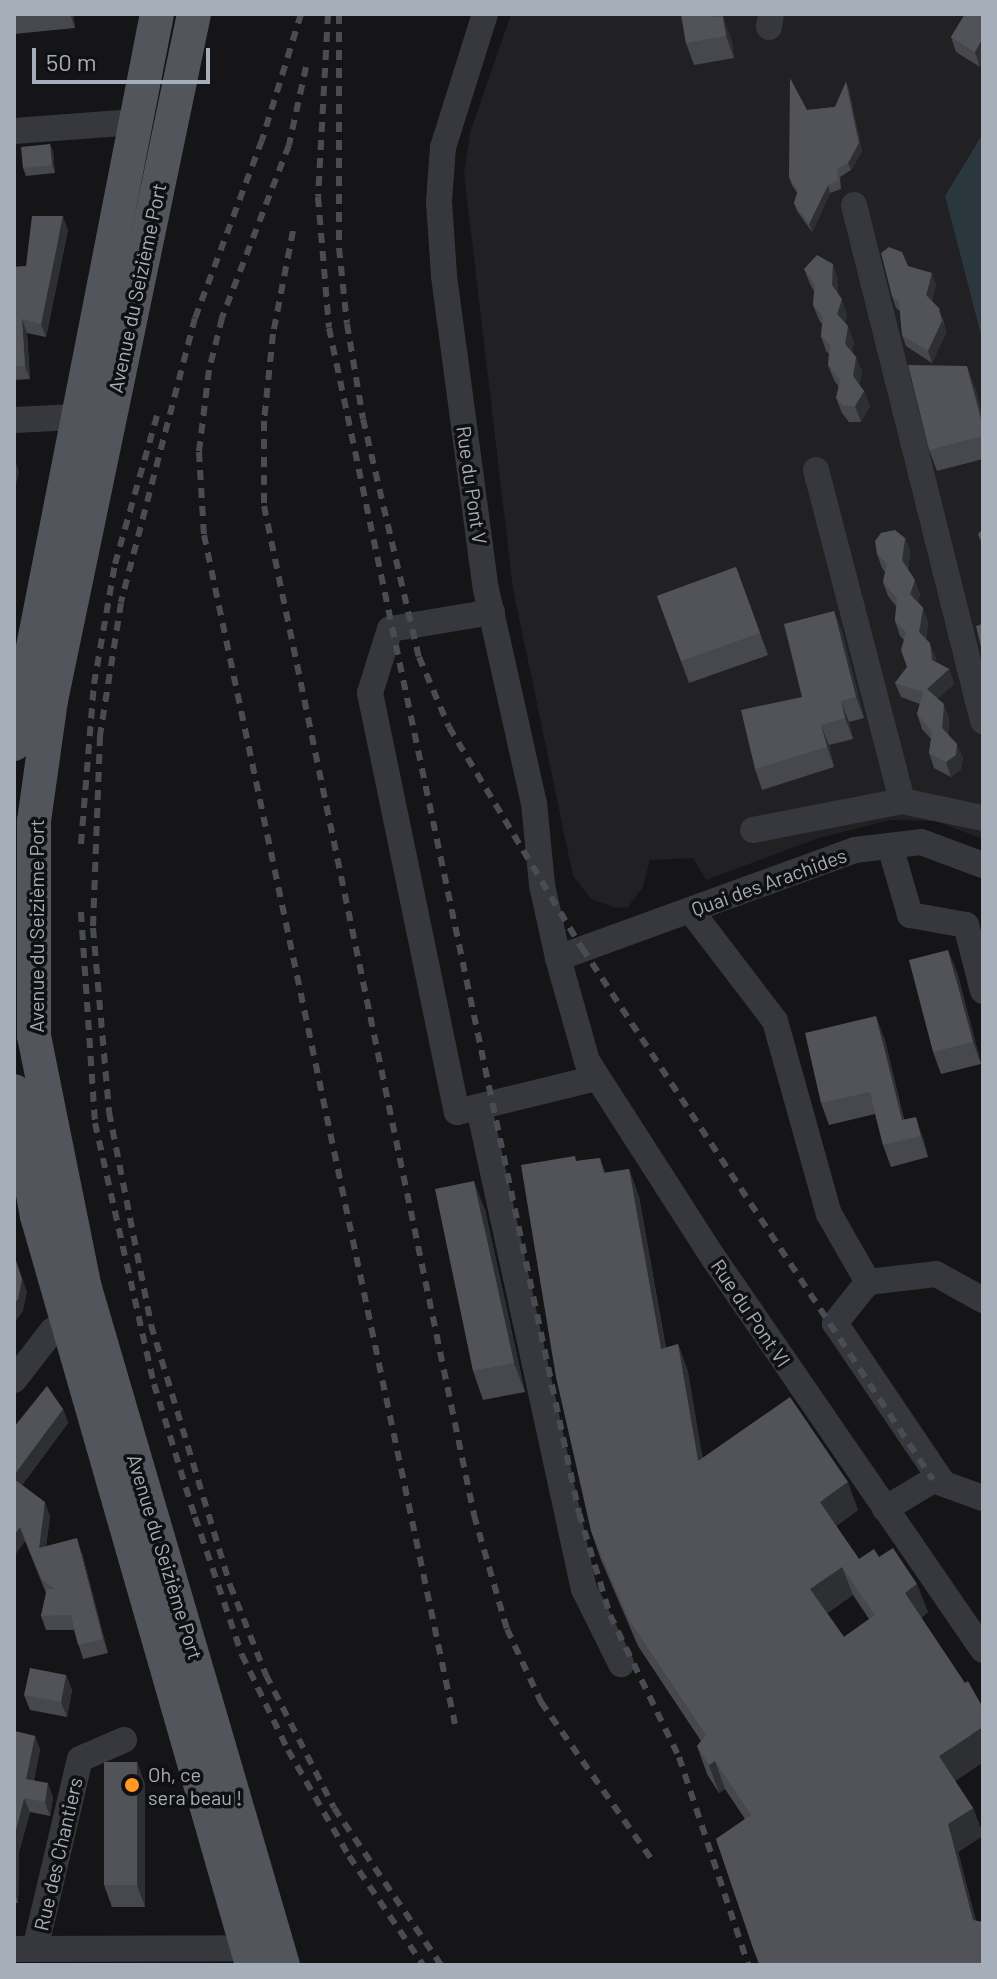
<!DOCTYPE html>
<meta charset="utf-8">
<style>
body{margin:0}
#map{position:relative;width:997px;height:1979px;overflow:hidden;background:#151517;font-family:Barlow,sans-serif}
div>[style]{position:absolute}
.built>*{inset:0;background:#212124}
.water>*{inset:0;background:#2a373c}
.minor>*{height:26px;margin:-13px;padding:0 13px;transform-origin:13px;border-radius:13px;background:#36383d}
.major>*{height:34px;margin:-17px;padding:0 17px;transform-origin:17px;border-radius:17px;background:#52555c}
.rail>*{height:6px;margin-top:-3px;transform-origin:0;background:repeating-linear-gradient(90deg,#494c52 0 10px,transparent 0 18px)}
.wall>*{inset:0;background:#46484d}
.shaded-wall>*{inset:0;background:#2e2f33}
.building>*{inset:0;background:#515359}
.dots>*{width:22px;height:22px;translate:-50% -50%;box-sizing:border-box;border:4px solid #101012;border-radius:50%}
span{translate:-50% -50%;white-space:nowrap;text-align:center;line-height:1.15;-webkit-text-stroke:7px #101012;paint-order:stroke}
.street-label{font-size:20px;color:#a6aeb9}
.poi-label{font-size:20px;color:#a6aeb9}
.left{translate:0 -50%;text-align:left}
.frame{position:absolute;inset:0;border:16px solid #a6aeb9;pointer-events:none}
.scale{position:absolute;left:32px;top:48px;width:178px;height:36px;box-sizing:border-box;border:4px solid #a6aeb9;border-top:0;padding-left:10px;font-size:24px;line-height:28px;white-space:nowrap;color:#a6aeb9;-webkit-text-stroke:6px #101012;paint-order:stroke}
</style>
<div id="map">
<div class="built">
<i style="clip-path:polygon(511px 14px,983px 14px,983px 133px,945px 196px,983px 343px,983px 839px,935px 821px,890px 820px,819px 838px,706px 880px,693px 858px,650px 860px,643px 887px,628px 907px,616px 908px,591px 899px,573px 876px,513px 589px,464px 173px,470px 133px)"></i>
</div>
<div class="water">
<i style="clip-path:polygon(983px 133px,983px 343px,945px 196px)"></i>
</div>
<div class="minor">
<i style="left:485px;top:14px;width:139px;rotate:107.5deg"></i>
<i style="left:443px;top:147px;width:55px;rotate:94.2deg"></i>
<i style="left:439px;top:202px;width:74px;rotate:86.1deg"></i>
<i style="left:444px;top:276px;width:316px;rotate:82.4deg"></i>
<i style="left:486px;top:589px;width:219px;rotate:77.4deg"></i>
<i style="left:534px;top:803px;width:82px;rotate:84.4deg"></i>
<i style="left:542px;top:885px;width:75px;rotate:77.6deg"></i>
<i style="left:558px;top:958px;width:107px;rotate:74.3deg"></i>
<i style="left:587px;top:1061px;width:237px;rotate:57.3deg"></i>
<i style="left:715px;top:1260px;width:473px;rotate:55.5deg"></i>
<i style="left:769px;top:27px;width:13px;rotate:-81deg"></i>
<i style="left:14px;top:131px;width:121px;rotate:-4.3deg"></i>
<i style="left:854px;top:205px;width:532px;rotate:75.96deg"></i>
<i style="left:14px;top:420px;width:61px;rotate:-2.8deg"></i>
<i style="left:816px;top:470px;width:342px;rotate:75.4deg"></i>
<i style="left:492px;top:612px;width:103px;rotate:170.5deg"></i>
<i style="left:390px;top:629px;width:67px;rotate:107.4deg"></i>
<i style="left:370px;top:693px;width:428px;rotate:78.3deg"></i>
<i style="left:457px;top:1112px;width:144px;rotate:-13.7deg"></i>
<i style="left:753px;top:830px;width:152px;rotate:-11deg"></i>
<i style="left:902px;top:801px;width:83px;rotate:11.9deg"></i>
<i style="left:890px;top:846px;width:72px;rotate:73.8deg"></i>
<i style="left:910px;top:915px;width:57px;rotate:10.1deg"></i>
<i style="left:966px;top:925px;width:68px;rotate:75.6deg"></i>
<i style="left:691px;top:911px;width:138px;rotate:52.6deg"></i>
<i style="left:775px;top:1021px;width:200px;rotate:74.4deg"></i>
<i style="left:829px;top:1214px;width:78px;rotate:60.2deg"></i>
<i style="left:868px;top:1282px;width:68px;rotate:-6.7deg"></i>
<i style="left:936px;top:1274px;width:54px;rotate:29deg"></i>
<i style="left:558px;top:958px;width:316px;rotate:-20deg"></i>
<i style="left:855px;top:850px;width:66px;rotate:-6.9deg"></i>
<i style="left:921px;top:842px;width:66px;rotate:20.4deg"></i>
<i style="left:479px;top:1108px;width:492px;rotate:77.7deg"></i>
<i style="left:584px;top:1589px;width:84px;rotate:63.7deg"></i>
<i style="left:868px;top:1282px;width:53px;rotate:128.8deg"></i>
<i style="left:835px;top:1323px;width:193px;rotate:56deg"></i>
<i style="left:14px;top:1380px;width:62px;rotate:-52.2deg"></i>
<i style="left:52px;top:1331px;width:17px;rotate:-33deg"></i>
<i style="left:885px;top:1509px;width:56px;rotate:-31.1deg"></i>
<i style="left:933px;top:1480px;width:53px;rotate:19.8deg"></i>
<i style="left:14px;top:1949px;width:248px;rotate:-0.2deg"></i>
<i style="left:35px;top:1949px;width:195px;rotate:-76.7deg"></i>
<i style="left:80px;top:1759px;width:48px;rotate:-23.4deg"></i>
</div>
<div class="major">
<i style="left:194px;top:14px;width:701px;rotate:101.77deg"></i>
<i style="left:51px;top:700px;width:122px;rotate:98deg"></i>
<i style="left:34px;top:821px;width:215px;rotate:90deg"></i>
<i style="left:34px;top:1036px;width:257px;rotate:78.6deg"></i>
<i style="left:85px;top:1288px;width:705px;rotate:73.7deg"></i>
<i style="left:14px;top:744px;width:744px;rotate:-78.92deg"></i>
<i style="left:14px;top:1091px;width:127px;rotate:79.6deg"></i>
<i style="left:37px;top:1216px;width:779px;rotate:73.98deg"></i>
</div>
<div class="rail">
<i style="left:301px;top:14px;width:132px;rotate:107.2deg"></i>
<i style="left:262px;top:140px;width:190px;rotate:110.6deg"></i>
<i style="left:195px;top:318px;width:294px;rotate:104.6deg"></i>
<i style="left:121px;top:603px;width:135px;rotate:99deg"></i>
<i style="left:100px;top:736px;width:192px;rotate:92.1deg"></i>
<i style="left:93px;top:928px;width:185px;rotate:85deg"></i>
<i style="left:109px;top:1112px;width:217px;rotate:78.8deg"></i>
<i style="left:151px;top:1325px;width:272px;rotate:73.1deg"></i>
<i style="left:230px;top:1585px;width:97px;rotate:68.2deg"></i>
<i style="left:266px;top:1675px;width:149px;rotate:62.9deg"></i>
<i style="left:334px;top:1808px;width:190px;rotate:55.7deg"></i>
<i style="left:328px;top:14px;width:183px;rotate:93.1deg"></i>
<i style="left:318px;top:197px;width:131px;rotate:85.2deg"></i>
<i style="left:329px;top:328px;width:1211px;rotate:78.09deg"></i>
<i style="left:579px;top:1513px;width:107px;rotate:73.1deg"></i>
<i style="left:610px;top:1615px;width:158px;rotate:64.1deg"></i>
<i style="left:679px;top:1757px;width:219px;rotate:71.6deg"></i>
<i style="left:339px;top:14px;width:234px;rotate:90deg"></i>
<i style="left:339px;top:248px;width:76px;rotate:84deg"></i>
<i style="left:347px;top:324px;width:96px;rotate:80.4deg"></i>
<i style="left:363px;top:419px;width:244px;rotate:76.8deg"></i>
<i style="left:419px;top:657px;width:76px;rotate:66.8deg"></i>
<i style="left:449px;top:727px;width:258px;rotate:59deg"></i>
<i style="left:582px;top:948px;width:637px;rotate:56.58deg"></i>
<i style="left:306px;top:67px;width:80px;rotate:102.3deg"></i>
<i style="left:289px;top:145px;width:186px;rotate:111.2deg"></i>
<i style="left:222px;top:318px;width:54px;rotate:104deg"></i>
<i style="left:209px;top:370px;width:83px;rotate:97deg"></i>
<i style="left:199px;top:452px;width:83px;rotate:86.6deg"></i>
<i style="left:204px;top:535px;width:1215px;rotate:78.08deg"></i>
<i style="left:293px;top:231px;width:105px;rotate:101deg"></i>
<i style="left:273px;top:334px;width:87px;rotate:95.9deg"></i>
<i style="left:264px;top:421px;width:85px;rotate:90deg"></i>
<i style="left:264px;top:506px;width:1031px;rotate:78.24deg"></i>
<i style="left:474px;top:1515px;width:119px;rotate:73.9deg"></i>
<i style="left:507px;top:1629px;width:81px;rotate:65deg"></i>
<i style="left:541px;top:1702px;width:197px;rotate:54.9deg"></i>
<i style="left:81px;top:844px;width:161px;rotate:-85.4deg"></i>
<i style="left:94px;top:684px;width:122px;rotate:-80.1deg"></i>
<i style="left:115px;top:564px;width:161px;rotate:-74.2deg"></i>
<i style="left:81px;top:912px;width:211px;rotate:86.2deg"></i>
<i style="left:95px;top:1123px;width:268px;rotate:77.3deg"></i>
<i style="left:154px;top:1384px;width:139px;rotate:72.9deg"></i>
<i style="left:195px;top:1517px;width:146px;rotate:71.2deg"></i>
<i style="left:242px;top:1655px;width:106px;rotate:64.2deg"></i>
<i style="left:288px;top:1750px;width:122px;rotate:60.1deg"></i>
<i style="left:349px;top:1856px;width:132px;rotate:55.8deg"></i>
</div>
<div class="wall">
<i style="clip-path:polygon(14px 14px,73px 14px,75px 28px,14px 34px)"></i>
<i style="clip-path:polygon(681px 14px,717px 14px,731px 38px,734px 58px,694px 65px,686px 43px)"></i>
<i style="clip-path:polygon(965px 14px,980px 67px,956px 52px,951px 37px)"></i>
<i style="clip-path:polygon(846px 82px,849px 90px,862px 151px,851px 170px,840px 177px,841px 189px,830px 193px,812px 232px,797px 211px,794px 203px,797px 193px,792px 185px,789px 177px,807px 110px,835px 107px)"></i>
<i style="clip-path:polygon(50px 144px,53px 152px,55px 173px,26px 176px,23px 168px)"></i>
<i style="clip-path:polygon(68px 230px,46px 337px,27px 333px,30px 379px,14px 380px,14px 267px,26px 266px)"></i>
<i style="clip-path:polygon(908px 266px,936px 284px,932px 301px,943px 319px,946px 332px,932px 363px,906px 346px,902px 335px,900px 311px,896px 308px,892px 296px)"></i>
<i style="clip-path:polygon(804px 269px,838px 279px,838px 294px,847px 315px,845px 323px,854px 342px,852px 352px,856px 357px,862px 372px,859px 385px,864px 391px,870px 406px,861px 422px,849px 422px,842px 413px,836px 398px,839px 387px,834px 380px,828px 365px,829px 354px,826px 351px,821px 336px,822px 324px,819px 320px,813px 305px,814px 291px,810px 284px)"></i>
<i style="clip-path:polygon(975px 387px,983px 418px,983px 459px,937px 471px,929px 450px)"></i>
<i style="clip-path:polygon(905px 538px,910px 552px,908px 570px,920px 594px,918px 602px,923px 608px,928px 623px,926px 639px,936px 658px,936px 662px,949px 669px,954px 684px,937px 699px,949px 718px,948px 734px,963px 758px,961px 769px,951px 777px,934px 768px,929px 753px,931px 739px,922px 729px,917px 714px,920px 704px,901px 697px,895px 683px,907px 667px,904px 640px,900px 636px,895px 621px,896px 606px,888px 596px,883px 582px,885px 572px,882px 568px,877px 554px)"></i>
<i style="clip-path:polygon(736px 567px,768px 655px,689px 683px,657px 596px)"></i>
<i style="clip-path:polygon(834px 611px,842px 632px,864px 718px,849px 722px,853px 739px,829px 745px,834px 767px,762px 790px,755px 769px,802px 697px)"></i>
<i style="clip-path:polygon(957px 972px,981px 1064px,941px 1074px,933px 1052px)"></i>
<i style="clip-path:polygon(884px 1037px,904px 1119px,923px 1138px,928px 1157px,891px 1167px,883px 1145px,875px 1114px,829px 1125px,821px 1103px)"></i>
<i style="clip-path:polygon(evenodd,600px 1158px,605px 1173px,629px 1169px,639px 1197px,666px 1348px,678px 1344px,688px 1372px,702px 1457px,858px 1510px,836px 1526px,859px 1559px,879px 1557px,928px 1612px,921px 1618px,983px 1762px,955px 1781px,973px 1808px,983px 1835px,958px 1852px,976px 1921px,983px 1965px,759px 1965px,716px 1839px,745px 1819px,725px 1789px,719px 1793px,707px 1774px,697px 1746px,701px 1741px,638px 1646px,601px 1560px,591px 1531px,577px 1161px,600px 1158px,853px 1595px,869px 1619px,844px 1637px,827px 1613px,853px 1595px)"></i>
<i style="clip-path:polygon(485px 1210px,525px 1392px,483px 1400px,473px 1371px)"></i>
<i style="clip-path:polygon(63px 1409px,68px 1423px,22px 1485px,50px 1516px,46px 1546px,82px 1553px,108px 1653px,83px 1659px,74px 1630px,46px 1630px,41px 1616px,46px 1593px,25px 1541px,14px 1556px,14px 1427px)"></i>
<i style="clip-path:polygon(66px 1675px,72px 1690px,67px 1717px,30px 1710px,24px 1695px)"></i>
<i style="clip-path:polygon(14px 1731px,35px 1736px,40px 1750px,34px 1780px,53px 1797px,50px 1816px,30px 1812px,19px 1852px,18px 1903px,14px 1903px)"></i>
<i style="clip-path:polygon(137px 1762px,145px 1785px,145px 1907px,112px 1907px,104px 1885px)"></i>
</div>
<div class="shaded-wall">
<i style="clip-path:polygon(70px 14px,73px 14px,75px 28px)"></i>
<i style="clip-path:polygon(723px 16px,731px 38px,734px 58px,726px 36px)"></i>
<i style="clip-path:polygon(983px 38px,983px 63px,980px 67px,975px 52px)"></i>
<i style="clip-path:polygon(846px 82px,849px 90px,862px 151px,851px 170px,848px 163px)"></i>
<i style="clip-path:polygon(50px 144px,53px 152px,55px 173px,52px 165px)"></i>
<i style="clip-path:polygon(828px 185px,830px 193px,812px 232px,809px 224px)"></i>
<i style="clip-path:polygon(63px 216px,68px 230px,46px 337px,41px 324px)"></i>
<i style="clip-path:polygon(833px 264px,838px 279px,838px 300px,832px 285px)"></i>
<i style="clip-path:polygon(932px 273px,936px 284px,931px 306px,926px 295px)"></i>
<i style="clip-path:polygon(842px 299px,847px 315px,843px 330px,837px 314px)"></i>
<i style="clip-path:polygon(939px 308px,946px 332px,932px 363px,928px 351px)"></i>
<i style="clip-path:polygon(22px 319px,27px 333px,30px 379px,25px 366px)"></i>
<i style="clip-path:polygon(848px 326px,854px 342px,851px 359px,845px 344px)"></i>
<i style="clip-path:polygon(856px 357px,862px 372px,858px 392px,853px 376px)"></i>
<i style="clip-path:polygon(967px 366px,975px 387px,983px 418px,983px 427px)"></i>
<i style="clip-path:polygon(864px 391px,870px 406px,861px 422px,855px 406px)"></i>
<i style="clip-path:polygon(14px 457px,19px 472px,14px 494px)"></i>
<i style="clip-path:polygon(905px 538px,910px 552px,908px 575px,902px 560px)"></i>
<i style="clip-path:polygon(915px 580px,920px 594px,916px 608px,910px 594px)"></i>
<i style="clip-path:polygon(923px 608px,928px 623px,924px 647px,919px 632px)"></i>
<i style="clip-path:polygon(834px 611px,842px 632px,864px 718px,856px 697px)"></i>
<i style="clip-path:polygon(930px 643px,936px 658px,937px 674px,932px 660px)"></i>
<i style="clip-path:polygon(949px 669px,954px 684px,932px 704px,927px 689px)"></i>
<i style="clip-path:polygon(841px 701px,849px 722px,853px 739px,845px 718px)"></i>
<i style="clip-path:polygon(944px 704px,949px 718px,947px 742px,942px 728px)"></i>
<i style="clip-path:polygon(821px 725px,829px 745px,834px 767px,827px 747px)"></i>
<i style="clip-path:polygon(957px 744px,963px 758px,961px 769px,951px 777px,946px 762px)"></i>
<i style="clip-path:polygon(948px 950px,957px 972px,981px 1064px,973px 1042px)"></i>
<i style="clip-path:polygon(876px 1016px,884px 1037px,909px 1141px,902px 1120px)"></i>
<i style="clip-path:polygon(916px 1117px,923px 1138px,928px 1157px,921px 1136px)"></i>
<i style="clip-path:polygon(629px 1169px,639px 1197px,671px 1378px,661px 1349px)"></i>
<i style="clip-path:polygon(474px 1181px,485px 1210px,525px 1392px,514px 1363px)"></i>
<i style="clip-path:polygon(14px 1255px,27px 1292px,23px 1311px,14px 1323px)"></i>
<i style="clip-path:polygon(678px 1344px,688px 1372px,708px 1489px,698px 1461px)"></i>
<i style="clip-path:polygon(63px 1409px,68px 1423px,17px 1492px,14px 1484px,14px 1475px)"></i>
<i style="clip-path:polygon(848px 1482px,858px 1510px,830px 1530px,820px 1502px)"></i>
<i style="clip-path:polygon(45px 1502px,50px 1516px,44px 1562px,39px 1548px)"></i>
<i style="clip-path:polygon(20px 1527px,25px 1541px,14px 1556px,14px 1535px)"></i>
<i style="clip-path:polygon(77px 1538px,82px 1553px,108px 1653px,103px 1639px)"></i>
<i style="clip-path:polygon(842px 1567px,853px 1595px,820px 1617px,810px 1589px)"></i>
<i style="clip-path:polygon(917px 1584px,928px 1612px,915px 1622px,905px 1593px)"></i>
<i style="clip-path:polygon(66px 1675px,72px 1690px,67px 1717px,61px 1702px)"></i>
<i style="clip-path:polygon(983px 1727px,983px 1762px,949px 1785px,939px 1756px)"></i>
<i style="clip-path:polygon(35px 1736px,40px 1750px,31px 1793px,26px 1779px)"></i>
<i style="clip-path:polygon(715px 1761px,725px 1789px,719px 1793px,709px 1765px)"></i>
<i style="clip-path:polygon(137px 1762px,145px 1785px,145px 1907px,137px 1885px)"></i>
<i style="clip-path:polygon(48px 1783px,53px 1797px,50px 1816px,45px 1802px)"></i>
<i style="clip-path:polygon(24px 1798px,30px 1812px,19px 1852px,18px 1903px,14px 1890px,14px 1838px)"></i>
<i style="clip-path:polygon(973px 1808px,983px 1836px,958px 1852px,983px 1949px,973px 1920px,948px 1824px)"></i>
</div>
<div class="building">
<i style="clip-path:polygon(681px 14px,712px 14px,713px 17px,723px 16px,726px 36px,686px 43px)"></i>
<i style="clip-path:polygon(965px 14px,983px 14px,983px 38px,975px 52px,951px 37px)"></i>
<i style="clip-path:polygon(790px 78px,807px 110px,835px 107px,846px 82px,859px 143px,848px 163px,837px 169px,838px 181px,828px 185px,809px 224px,794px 203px,798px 191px,789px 177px)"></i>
<i style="clip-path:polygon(50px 144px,52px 165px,23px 168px,21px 147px)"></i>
<i style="clip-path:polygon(32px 216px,63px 216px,41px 324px,22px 319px,25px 366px,14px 366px,14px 267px,26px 266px)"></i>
<i style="clip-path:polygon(889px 247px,902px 252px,908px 266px,932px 273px,926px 295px,939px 308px,942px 321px,928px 351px,902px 335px,899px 302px,892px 296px,881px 253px)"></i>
<i style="clip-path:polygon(817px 255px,833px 264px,832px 285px,842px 299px,837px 314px,848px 326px,845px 344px,856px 357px,853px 376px,864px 391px,855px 406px,844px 406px,836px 398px,840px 380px,828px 365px,830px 345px,821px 336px,823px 317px,813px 305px,815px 285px,804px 269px)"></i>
<i style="clip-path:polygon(908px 365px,967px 366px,983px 427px,983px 436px,929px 450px)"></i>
<i style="clip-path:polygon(983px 529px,983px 546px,978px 534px)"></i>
<i style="clip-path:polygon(895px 530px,905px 538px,902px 560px,915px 580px,910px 594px,923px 608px,919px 632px,930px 643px,932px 660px,949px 669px,927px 689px,944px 704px,942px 728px,957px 744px,956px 755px,946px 762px,929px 753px,932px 732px,917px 714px,923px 692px,895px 683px,907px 667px,901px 650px,906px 632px,895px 621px,897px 598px,883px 582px,887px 564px,877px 554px,875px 541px,881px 533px)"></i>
<i style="clip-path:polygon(736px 567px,760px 633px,681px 661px,657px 596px)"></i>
<i style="clip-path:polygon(834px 611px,856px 697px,841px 701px,845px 718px,821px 725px,827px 747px,755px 769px,741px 710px,802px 697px,784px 624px)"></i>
<i style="clip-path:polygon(983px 624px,983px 655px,976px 626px)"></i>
<i style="clip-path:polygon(948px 950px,973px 1042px,933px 1052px,909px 960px)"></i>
<i style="clip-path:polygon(876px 1016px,902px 1120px,916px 1117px,921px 1136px,883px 1145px,870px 1092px,821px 1103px,805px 1033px)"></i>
<i style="clip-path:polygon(evenodd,575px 1156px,576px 1161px,600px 1158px,603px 1173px,629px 1169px,661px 1349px,678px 1344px,698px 1461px,790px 1397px,848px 1482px,820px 1502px,859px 1559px,874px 1549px,879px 1557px,893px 1548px,917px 1584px,905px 1593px,965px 1683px,968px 1681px,983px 1708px,983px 1727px,939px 1756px,973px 1808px,948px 1824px,973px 1920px,983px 1922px,983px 1965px,761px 1965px,754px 1951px,716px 1839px,751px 1815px,715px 1761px,709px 1765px,697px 1746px,706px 1735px,628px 1618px,591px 1531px,556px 1377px,521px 1165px,575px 1156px,842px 1567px,875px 1615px,844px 1637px,810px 1589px,842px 1567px)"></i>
<i style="clip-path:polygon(474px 1181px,514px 1363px,473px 1371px,435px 1189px)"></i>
<i style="clip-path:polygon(14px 1255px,22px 1279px,18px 1299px,14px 1304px)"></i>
<i style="clip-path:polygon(47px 1386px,63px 1409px,14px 1475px,14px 1427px)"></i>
<i style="clip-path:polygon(14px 1479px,45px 1502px,39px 1548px,77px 1538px,103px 1639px,78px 1645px,71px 1615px,41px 1616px,47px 1589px,55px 1589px,42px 1580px,20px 1527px,14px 1535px)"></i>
<i style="clip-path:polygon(30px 1668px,66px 1675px,61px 1702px,24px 1695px)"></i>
<i style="clip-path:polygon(14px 1731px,35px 1736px,26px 1779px,48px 1783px,45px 1802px,24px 1798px,14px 1838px,14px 1850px)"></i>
<i style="clip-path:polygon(104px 1762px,137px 1762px,137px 1885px,104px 1885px)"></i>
</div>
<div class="dots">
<i style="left:132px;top:1785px;background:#ff9825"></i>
</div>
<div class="street-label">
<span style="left:137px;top:288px;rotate:-78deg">Avenue du Seizième Port</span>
<span style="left:472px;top:485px;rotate:82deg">Rue du Pont V</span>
<span style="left:769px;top:882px;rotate:-20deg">Quai des Arachides</span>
<span style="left:36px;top:926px;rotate:-90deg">Avenue du Seizième Port</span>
<span style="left:751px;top:1313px;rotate:56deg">Rue du Pont VI</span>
<span style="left:165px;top:1557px;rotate:73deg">Avenue du Seizième Port</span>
<span style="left:58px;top:1854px;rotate:-77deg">Rue des Chantiers</span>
</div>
<div class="poi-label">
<span class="left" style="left:148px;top:1786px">Oh, ce<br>sera beau !</span>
</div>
<div class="frame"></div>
<div class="scale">50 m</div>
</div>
